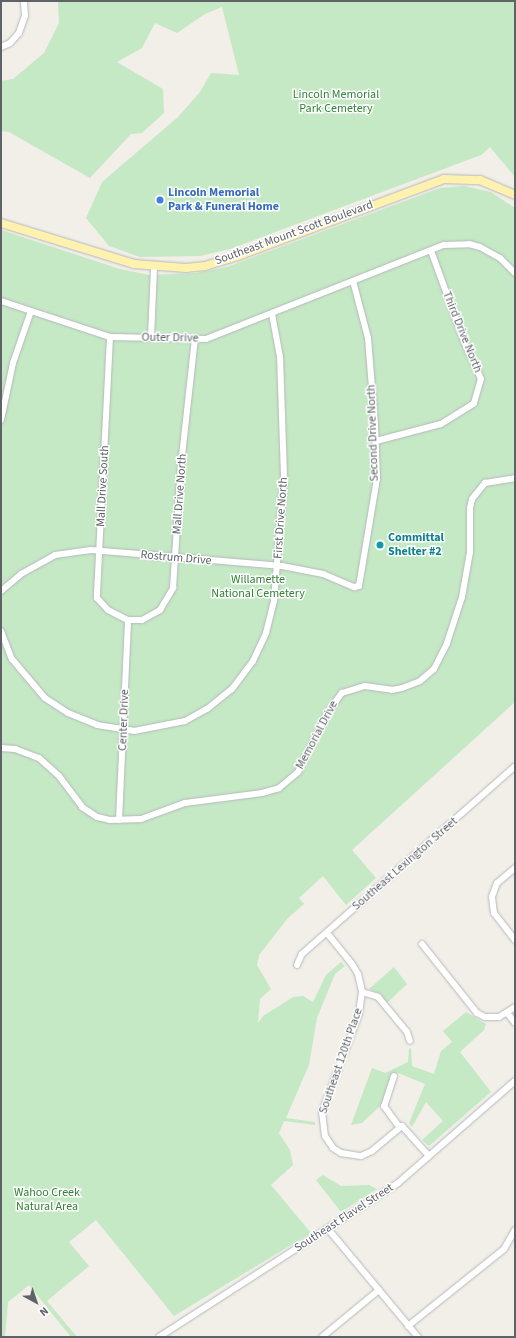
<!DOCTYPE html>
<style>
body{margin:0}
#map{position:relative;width:516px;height:1338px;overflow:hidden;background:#f1efe8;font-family:"Source Sans 3",sans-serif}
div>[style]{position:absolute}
.green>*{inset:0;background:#c5e8c5}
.roads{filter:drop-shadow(0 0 1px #b5b8bc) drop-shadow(0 0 1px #b5b8bc)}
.minor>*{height:6px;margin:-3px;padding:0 3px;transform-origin:3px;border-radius:3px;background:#fff}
.major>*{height:8px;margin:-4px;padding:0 4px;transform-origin:4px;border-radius:4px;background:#fff2af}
.dots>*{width:11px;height:11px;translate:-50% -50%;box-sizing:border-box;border:2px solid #fff;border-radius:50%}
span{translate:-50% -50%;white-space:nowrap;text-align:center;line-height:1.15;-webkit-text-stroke:3px #fff;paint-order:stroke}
.park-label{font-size:12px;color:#348238}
.shop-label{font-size:12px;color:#366cbe;font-weight:700}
.left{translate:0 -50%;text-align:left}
.street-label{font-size:12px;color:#5f6368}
.culture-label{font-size:12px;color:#0d838f;font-weight:700}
.frame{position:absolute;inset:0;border:2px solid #5f6368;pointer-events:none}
.north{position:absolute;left:16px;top:1282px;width:40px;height:40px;-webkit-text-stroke:3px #fff;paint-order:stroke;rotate:140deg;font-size:11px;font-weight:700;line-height:16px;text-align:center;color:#5f6368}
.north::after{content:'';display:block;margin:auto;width:14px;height:18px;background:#5f6368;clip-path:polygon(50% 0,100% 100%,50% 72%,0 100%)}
</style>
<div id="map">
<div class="green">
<i style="clip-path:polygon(58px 1px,515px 1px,515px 177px,490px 147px,481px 155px,230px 249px,200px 256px,140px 257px,109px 246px,86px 218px,102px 182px,177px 118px,200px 92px,211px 73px,239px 75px,222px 7px,205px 14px,177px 33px,155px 23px,142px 48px,117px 62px,163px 89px,164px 113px,142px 133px,131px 134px,90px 178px,9px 132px,1px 131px,1px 81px,13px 79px,44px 53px,59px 23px)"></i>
<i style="clip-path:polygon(464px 186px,491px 192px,515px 208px,515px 702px,352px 850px,376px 878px,346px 905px,323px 876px,299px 898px,304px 904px,288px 918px,259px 955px,257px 965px,271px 989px,260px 999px,258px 1023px,263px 1016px,293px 997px,303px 996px,313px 1002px,326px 975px,341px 962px,345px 966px,335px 974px,317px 1018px,309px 1065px,286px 1118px,315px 1122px,315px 1125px,284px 1121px,279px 1133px,290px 1150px,293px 1165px,271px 1185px,311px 1233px,174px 1316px,96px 1220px,69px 1242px,89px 1266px,47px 1301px,77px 1337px,71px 1337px,29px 1285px,8px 1302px,5px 1337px,1px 1337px,1px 230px,120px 269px,149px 275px,196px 273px,227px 267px,440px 188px)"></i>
<i style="clip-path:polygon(394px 967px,407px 984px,387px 1003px,380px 994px,369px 989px)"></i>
<i style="clip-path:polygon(466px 1012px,486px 1024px,484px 1030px,460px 1052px,491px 1092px,429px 1146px,422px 1140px,443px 1121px,426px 1102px,412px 1127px,409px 1123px,425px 1084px,398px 1073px,391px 1077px,381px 1105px,362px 1123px,351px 1125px,372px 1068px,385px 1073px,408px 1062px,409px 1049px,411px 1048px,412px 1066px,434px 1074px,441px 1051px,452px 1042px,443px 1031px)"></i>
<i style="clip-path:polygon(323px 1175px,341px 1186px,369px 1185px,377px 1189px,341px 1212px,316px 1180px)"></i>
</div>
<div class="roads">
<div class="minor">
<i style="left:1px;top:47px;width:10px;rotate:-24deg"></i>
<i style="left:10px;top:43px;width:13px;rotate:-48deg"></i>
<i style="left:19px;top:33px;width:18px;rotate:-71deg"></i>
<i style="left:25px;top:16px;width:15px;rotate:-94deg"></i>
<i style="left:1px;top:301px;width:115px;rotate:18.3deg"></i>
<i style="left:110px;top:337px;width:96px;rotate:1.2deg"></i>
<i style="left:206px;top:339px;width:256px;rotate:-21.6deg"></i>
<i style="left:444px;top:245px;width:25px;rotate:-2deg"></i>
<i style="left:469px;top:244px;width:11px;rotate:15deg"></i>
<i style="left:480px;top:247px;width:23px;rotate:29deg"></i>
<i style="left:500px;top:258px;width:21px;rotate:45deg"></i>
<i style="left:110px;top:337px;width:261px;rotate:92.9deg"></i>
<i style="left:97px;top:598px;width:16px;rotate:47deg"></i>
<i style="left:108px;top:610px;width:22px;rotate:27deg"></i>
<i style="left:128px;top:620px;width:14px"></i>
<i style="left:142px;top:620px;width:21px;rotate:-29deg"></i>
<i style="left:160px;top:610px;width:26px;rotate:-59deg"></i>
<i style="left:173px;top:588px;width:123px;rotate:-86.3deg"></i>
<i style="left:181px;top:465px;width:127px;rotate:-83.7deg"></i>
<i style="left:151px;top:337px;width:70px;rotate:-87.5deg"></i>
<i style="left:1px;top:420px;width:58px;rotate:-78.1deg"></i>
<i style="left:13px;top:363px;width:55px;rotate:-70.9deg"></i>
<i style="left:376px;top:441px;width:67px;rotate:-14.7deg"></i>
<i style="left:441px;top:424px;width:39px;rotate:-32deg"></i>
<i style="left:474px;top:403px;width:25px;rotate:-74deg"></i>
<i style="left:481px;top:379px;width:42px;rotate:-114.1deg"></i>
<i style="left:464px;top:341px;width:96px;rotate:-110.1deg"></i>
<i style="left:1px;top:591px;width:26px;rotate:-40deg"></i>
<i style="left:21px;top:574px;width:39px;rotate:-29deg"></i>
<i style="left:55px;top:555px;width:36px;rotate:-8deg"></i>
<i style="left:91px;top:550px;width:192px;rotate:4.8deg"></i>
<i style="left:282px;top:566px;width:42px;rotate:11deg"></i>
<i style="left:323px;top:574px;width:34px;rotate:23deg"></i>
<i style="left:354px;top:587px;width:5px;rotate:-11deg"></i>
<i style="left:359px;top:586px;width:109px;rotate:-80.5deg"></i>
<i style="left:377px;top:479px;width:54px;rotate:-92.1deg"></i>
<i style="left:375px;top:425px;width:87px;rotate:-94.6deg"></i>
<i style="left:368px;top:338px;width:59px;rotate:-104.7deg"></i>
<i style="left:1px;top:631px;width:30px;rotate:69deg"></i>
<i style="left:12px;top:659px;width:51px;rotate:49.8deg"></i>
<i style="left:45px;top:698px;width:27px;rotate:33deg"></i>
<i style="left:68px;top:713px;width:31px;rotate:22deg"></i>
<i style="left:97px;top:725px;width:37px;rotate:9deg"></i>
<i style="left:134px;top:731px;width:52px;rotate:-11.1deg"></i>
<i style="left:185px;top:721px;width:25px;rotate:-29deg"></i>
<i style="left:207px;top:709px;width:32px;rotate:-39deg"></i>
<i style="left:232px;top:689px;width:35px;rotate:-53deg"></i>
<i style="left:253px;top:661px;width:31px;rotate:-65deg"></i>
<i style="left:266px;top:633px;width:34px;rotate:-76deg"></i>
<i style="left:274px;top:600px;width:124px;rotate:-85.4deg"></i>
<i style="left:284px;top:476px;width:119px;rotate:-91.9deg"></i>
<i style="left:280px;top:357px;width:44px;rotate:-100.5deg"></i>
<i style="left:1px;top:748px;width:14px;rotate:4deg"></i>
<i style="left:15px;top:749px;width:26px;rotate:21deg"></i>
<i style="left:39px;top:758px;width:27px;rotate:42deg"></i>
<i style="left:59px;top:776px;width:39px;rotate:53deg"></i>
<i style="left:82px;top:807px;width:18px;rotate:34deg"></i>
<i style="left:97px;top:817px;width:13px;rotate:13deg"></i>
<i style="left:110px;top:820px;width:31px;rotate:-2deg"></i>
<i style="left:141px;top:819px;width:47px;rotate:-20deg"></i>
<i style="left:185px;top:803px;width:78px;rotate:-7.4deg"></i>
<i style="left:262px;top:793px;width:18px;rotate:-16deg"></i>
<i style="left:279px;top:788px;width:25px;rotate:-40deg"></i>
<i style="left:298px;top:772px;width:67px;rotate:-63.4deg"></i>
<i style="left:328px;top:712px;width:24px;rotate:-54deg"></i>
<i style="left:342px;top:693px;width:24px;rotate:-17deg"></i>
<i style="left:365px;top:686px;width:27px;rotate:8deg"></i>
<i style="left:392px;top:690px;width:10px;rotate:-11deg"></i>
<i style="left:402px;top:688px;width:19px;rotate:-21deg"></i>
<i style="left:420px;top:681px;width:18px;rotate:-41deg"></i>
<i style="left:434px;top:669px;width:29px;rotate:-63deg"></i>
<i style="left:447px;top:643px;width:48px;rotate:-71.9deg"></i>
<i style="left:462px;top:597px;width:46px;rotate:-79.9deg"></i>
<i style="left:470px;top:552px;width:44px;rotate:-90deg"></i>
<i style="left:470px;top:508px;width:9px;rotate:-77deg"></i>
<i style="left:472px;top:499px;width:21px;rotate:-51deg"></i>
<i style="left:485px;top:483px;width:30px;rotate:-9deg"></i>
<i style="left:119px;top:820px;width:200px;rotate:-87.4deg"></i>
<i style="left:515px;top:868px;width:23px;rotate:140deg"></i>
<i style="left:497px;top:883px;width:15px;rotate:110deg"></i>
<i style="left:492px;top:897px;width:16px;rotate:83deg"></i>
<i style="left:494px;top:913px;width:34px;rotate:52deg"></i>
<i style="left:327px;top:933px;width:40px;rotate:51deg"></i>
<i style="left:352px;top:964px;width:12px;rotate:59deg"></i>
<i style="left:358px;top:974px;width:18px;rotate:77deg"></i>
<i style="left:362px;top:992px;width:22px;rotate:98deg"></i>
<i style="left:359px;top:1014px;width:105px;rotate:110.7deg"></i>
<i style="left:322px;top:1112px;width:24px;rotate:83deg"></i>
<i style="left:325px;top:1136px;width:14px;rotate:56deg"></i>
<i style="left:333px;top:1148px;width:9px;rotate:32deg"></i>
<i style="left:341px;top:1153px;width:20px;rotate:9deg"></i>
<i style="left:361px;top:1156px;width:12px;rotate:-24deg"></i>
<i style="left:372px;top:1151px;width:39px;rotate:-40deg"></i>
<i style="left:402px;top:1126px;width:40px;rotate:48deg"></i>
<i style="left:422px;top:944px;width:88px;rotate:51.4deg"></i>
<i style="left:477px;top:1013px;width:9px;rotate:27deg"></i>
<i style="left:485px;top:1017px;width:14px"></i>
<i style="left:499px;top:1017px;width:19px;rotate:-32deg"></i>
<i style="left:297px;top:965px;width:12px;rotate:-66deg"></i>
<i style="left:302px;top:954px;width:284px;rotate:-41.4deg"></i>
<i style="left:362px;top:992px;width:17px;rotate:17deg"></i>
<i style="left:378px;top:997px;width:45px;rotate:50.4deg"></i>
<i style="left:407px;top:1032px;width:9px;rotate:72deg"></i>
<i style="left:508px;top:1014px;width:11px;rotate:52deg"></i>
<i style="left:394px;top:1076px;width:32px;rotate:108deg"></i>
<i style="left:384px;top:1106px;width:26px;rotate:54deg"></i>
<i style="left:328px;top:1229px;width:141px;rotate:50.2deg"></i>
<i style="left:408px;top:1326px;width:123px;rotate:-38.7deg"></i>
<i style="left:504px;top:1249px;width:22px;rotate:-60deg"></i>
<i style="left:159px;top:1337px;width:284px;rotate:-32.8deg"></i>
<i style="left:398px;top:1183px;width:155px;rotate:-41.1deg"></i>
<i style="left:322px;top:1337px;width:74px;rotate:-39.5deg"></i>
</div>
<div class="major">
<i style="left:1px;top:223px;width:139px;rotate:17.1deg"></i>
<i style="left:134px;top:264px;width:52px;rotate:4.4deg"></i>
<i style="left:186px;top:268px;width:19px;rotate:-6deg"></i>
<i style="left:205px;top:266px;width:34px;rotate:-17deg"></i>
<i style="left:238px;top:256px;width:220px;rotate:-20.5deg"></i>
<i style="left:444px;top:179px;width:36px;rotate:2deg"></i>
<i style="left:480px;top:180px;width:38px;rotate:23deg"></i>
</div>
</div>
<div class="dots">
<i style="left:160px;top:200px;background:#3f7fe0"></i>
<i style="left:380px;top:545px;background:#0f9aa8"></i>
</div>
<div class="park-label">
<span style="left:336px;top:102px">Lincoln Memorial<br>Park Cemetery</span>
<span style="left:258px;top:587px">Willamette<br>National Cemetery</span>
<span style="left:47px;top:1200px">Wahoo Creek<br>Natural Area</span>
</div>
<div class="shop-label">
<span class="left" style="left:168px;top:200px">Lincoln Memorial<br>Park &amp; Funeral Home</span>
</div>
<div class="street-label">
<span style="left:294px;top:233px;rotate:-20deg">Southeast Mount Scott Boulevard</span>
<span style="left:462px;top:332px;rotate:68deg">Third Drive North</span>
<span style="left:170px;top:338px;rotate:1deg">Outer Drive</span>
<span style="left:373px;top:433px;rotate:-92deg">Second Drive North</span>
<span style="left:103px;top:486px;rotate:-87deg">Mall Drive South</span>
<span style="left:180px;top:494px;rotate:-86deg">Mall Drive North</span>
<span style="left:281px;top:518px;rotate:-86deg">First Drive North</span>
<span style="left:176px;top:558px;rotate:5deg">Rostrum Drive</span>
<span style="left:124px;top:720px;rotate:-88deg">Center Drive</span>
<span style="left:317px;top:735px;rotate:-62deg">Memorial Drive</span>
<span style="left:405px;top:864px;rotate:-41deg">Southeast Lexington Street</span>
<span style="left:341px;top:1061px;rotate:-71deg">Southeast 120th Place</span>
<span style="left:344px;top:1218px;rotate:-33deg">Southeast Flavel Street</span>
</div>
<div class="culture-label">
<span class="left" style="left:388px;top:545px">Committal<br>Shelter #2</span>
</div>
<div class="frame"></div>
<div class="north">N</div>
</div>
